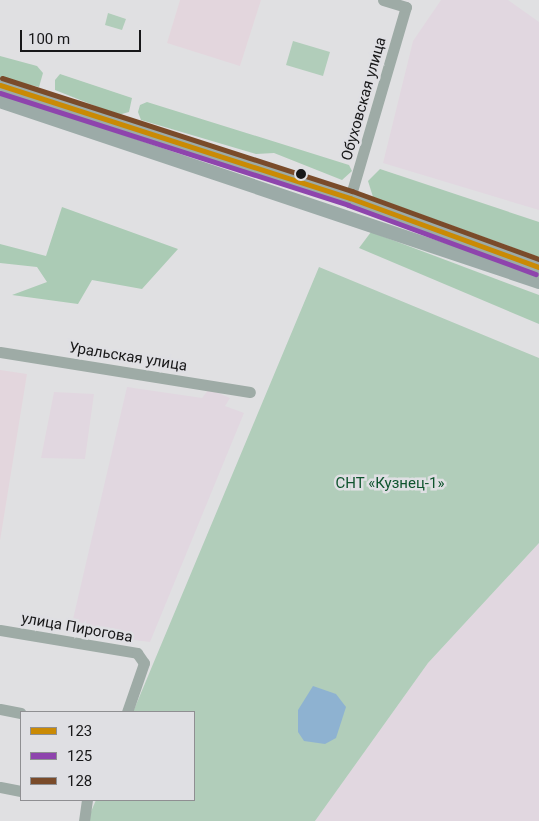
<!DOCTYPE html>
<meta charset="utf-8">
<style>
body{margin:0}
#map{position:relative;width:539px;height:821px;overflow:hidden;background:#e0e0e2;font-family:Roboto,sans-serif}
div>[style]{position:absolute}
.industrial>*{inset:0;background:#e1d7e0}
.education>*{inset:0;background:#e3d6dd}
.green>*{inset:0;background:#b1cdba}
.forest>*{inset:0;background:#abcbb5}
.water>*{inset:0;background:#8eb2d1}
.minor>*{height:11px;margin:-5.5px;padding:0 5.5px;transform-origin:5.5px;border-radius:5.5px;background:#9eaba6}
.major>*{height:14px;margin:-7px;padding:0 7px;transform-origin:7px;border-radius:7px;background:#9caba8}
.bus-1>*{height:5px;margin:-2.5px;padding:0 2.5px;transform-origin:2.5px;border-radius:2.5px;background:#ca8a05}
.bus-2>*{height:5px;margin:-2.5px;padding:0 2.5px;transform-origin:2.5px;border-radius:2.5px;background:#8e44ad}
.bus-3>*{height:5px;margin:-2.5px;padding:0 2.5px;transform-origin:2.5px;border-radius:2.5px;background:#7a4b2a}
.dots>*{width:14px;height:14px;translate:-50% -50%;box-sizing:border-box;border:2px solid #dfdfe3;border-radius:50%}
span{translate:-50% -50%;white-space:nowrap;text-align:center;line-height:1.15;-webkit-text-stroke:5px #dfdfe3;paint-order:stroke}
.street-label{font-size:15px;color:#181819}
.park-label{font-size:15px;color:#0f542e}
.legend{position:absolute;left:20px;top:711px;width:175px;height:90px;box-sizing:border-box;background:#dfdfe3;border:1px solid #8f8f92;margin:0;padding:6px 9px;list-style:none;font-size:15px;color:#181819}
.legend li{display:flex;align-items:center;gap:10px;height:25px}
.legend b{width:25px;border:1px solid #8f8f92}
.scale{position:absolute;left:20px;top:30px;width:121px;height:22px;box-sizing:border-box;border:2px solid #181819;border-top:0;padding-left:6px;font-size:15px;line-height:18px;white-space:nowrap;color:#181819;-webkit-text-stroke:4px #dfdfe3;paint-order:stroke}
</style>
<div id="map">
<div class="industrial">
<i style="clip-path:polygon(441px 0,508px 0,539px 22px,539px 210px,383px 163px,413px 41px)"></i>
<i style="clip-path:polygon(127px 387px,202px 398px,209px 389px,230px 398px,225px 406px,244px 413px,150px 642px,70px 632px)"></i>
<i style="clip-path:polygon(54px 392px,94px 394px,85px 459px,41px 458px)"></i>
<i style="clip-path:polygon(539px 543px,539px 821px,315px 821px,428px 663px)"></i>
</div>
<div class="education">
<i style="clip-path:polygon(180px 0,261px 0,240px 66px,167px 43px)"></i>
<i style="clip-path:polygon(0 370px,27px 374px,0 541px)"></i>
</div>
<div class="green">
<i style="clip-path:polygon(108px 13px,126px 19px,122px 30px,105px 25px)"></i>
<i style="clip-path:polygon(293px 41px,330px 52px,323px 76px,286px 65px)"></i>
<i style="clip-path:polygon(319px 267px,539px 358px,539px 543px,428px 663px,315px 821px,87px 821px,96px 800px,194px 800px,194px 712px,133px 712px)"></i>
</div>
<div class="forest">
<i style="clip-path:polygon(0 56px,37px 66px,43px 73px,39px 87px,0 78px)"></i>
<i style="clip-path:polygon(60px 74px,132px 98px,129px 112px,118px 115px,55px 90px,55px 80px)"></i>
<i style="clip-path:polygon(147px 102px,349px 165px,352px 171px,342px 180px,274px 153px,256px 154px,141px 120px,138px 112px,140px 105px)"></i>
<i style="clip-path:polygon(380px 169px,539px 222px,539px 257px,373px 197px,368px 181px)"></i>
<i style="clip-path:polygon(62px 207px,178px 249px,142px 289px,92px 280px,78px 304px,12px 295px,47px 282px,37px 267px,0 263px,0 244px,46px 256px)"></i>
<i style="clip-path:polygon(371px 232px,539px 295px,539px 324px,359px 248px)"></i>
</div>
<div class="water">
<i style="clip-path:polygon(313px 686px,336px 694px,346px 707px,336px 738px,325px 744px,304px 741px,298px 732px,298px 710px)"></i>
</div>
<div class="minor">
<i style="left:350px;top:198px;width:199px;rotate:-73.7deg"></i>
<i style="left:406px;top:7px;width:24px;rotate:-163deg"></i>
<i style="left:0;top:352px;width:253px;rotate:9.1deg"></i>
<i style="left:0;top:630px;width:139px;rotate:9.5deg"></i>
<i style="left:137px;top:653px;width:12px;rotate:55deg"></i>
<i style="left:144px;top:663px;width:52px;rotate:109.1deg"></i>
<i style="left:0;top:709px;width:21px;rotate:11deg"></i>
<i style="left:0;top:787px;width:21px;rotate:11deg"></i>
<i style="left:84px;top:821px;width:21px;rotate:-82deg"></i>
</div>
<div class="major">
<i style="left:0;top:85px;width:368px;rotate:17.9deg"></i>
<i style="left:350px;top:198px;width:201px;rotate:20.1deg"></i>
<i style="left:0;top:101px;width:569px;rotate:18.56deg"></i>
</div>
<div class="bus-1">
<i style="left:0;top:85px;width:368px;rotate:17.9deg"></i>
<i style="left:350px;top:198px;width:201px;rotate:20.1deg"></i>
</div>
<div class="bus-2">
<i style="left:0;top:93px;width:366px;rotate:17.8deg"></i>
<i style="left:348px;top:205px;width:200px;rotate:20.2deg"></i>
</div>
<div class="bus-3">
<i style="left:2px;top:78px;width:368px;rotate:17.9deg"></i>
<i style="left:352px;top:191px;width:199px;rotate:20deg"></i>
</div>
<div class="dots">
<i style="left:301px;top:174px;background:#181819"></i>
</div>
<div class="street-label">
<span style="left:364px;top:99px;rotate:-74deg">Обуховская улица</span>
<span style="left:128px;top:357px;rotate:9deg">Уральская улица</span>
<span style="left:77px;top:628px;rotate:10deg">улица Пирогова</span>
</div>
<div class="park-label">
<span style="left:390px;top:484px">СНТ «Кузнец-1»</span>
</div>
<ul class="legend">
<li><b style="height:6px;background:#ca8a05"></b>123</li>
<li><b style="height:6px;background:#8e44ad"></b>125</li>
<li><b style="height:6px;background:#7a4b2a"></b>128</li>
</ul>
<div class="scale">100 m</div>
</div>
